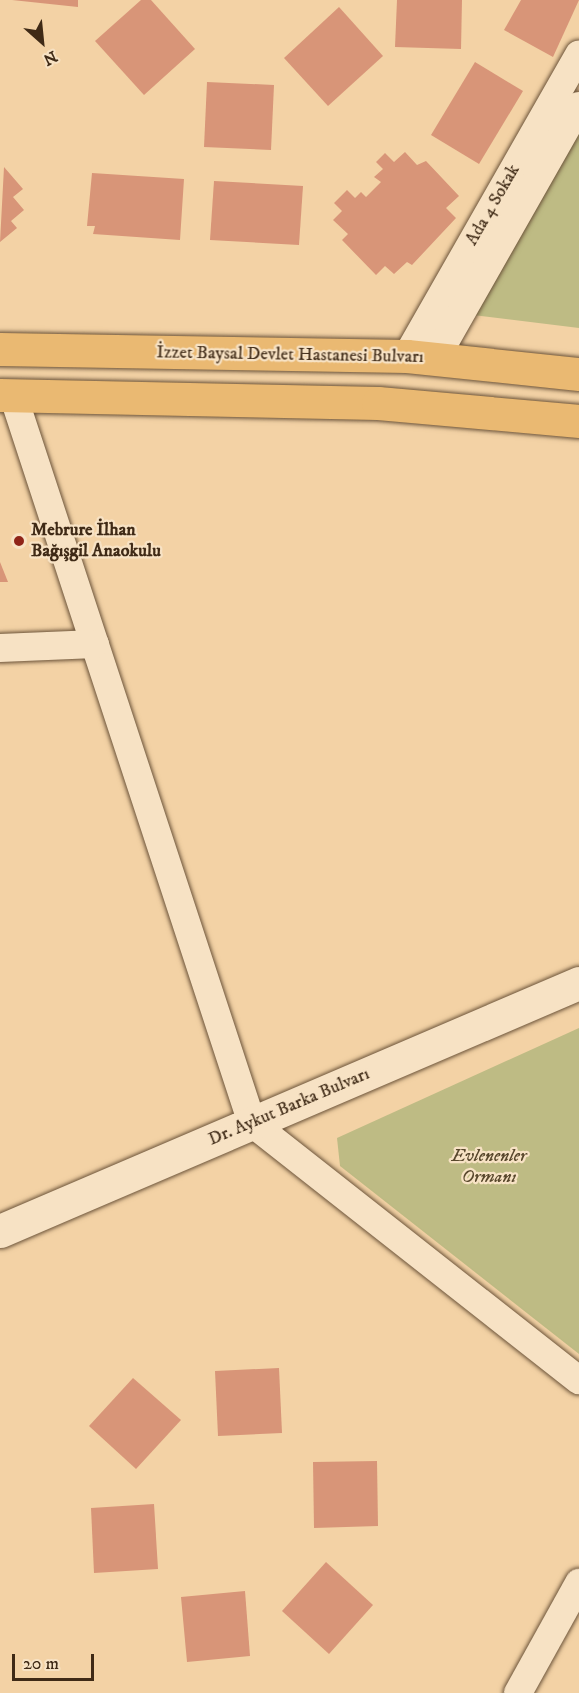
<!DOCTYPE html>
<meta charset="utf-8">
<style>
body{margin:0}
#map{position:relative;width:579px;height:1693px;overflow:hidden;background:#f3d2a5;font-family:"IM FELL DW Pica",serif}
div>[style]{position:absolute}
.green>*{inset:0;background:#bebb84}
.building>*{inset:0;background:#d89578}
.roads{filter:drop-shadow(0 0 2px #6c543a) drop-shadow(0 0 2px #6c543a)}
.street>*{height:28px;margin:-14px;padding:0 14px;transform-origin:14px;border-radius:14px;background:#f7e2c4}
.secondary>*{height:33px;margin:-16.5px;padding:0 16.5px;transform-origin:16.5px;border-radius:16.5px;background:#f7e2c4}
.primary>*{height:33px;margin:-16.5px;padding:0 16.5px;transform-origin:16.5px;border-radius:16.5px;background:#eab972}
.dots>*{width:16px;height:16px;translate:-50% -50%;box-sizing:border-box;border:3px solid #f7e2c4;border-radius:50%}
span{translate:-50% -50%;white-space:nowrap;text-align:center;line-height:1.15;-webkit-text-stroke:4.5px #f7e2c4;paint-order:stroke}
.street-label{font-size:18px;color:#3f2a16}
.poi-label{font-size:18px;color:#3f2a16;font-weight:700}
.left{translate:0 -50%;text-align:left}
.park-label{font-size:18px;color:#58472c;font-style:italic}
.north{position:absolute;left:12px;top:12px;width:60px;height:60px;-webkit-text-stroke:4px #f7e2c4;paint-order:stroke;rotate:153deg;font-size:16px;font-weight:700;line-height:24px;text-align:center;color:#3f2a16}
.north::after{content:'';display:block;margin:auto;width:21px;height:27px;background:#3f2a16;clip-path:polygon(50% 0,100% 100%,50% 72%,0 100%)}
.scale{position:absolute;left:12px;top:1654px;width:82px;height:27px;box-sizing:border-box;border:3px solid #3f2a16;border-top:0;padding-left:8px;font-size:18px;line-height:21px;white-space:nowrap;color:#3f2a16;-webkit-text-stroke:4px #f7e2c4;paint-order:stroke}
</style>
<div id="map">
<div class="green">
<i style="clip-path:polygon(579px 128px,579px 328px,473px 315px)"></i>
<i style="clip-path:polygon(579px 1028px,579px 1354px,340px 1166px,337px 1138px)"></i>
</div>
<div class="building">
<i style="clip-path:polygon(12px 0,78px 0,78px 7px)"></i>
<i style="clip-path:polygon(141px 0,151px 0,195px 49px,144px 95px,95px 41px)"></i>
<i style="clip-path:polygon(397px 0,462px 0,461px 49px,395px 47px)"></i>
<i style="clip-path:polygon(521px 0,579px 0,553px 57px,504px 30px)"></i>
<i style="clip-path:polygon(339px 7px,383px 56px,328px 106px,284px 58px)"></i>
<i style="clip-path:polygon(475px 62px,523px 91px,479px 164px,431px 135px)"></i>
<i style="clip-path:polygon(207px 82px,274px 85px,271px 150px,204px 147px)"></i>
<i style="clip-path:polygon(405px 152px,417px 165px,426px 161px,459px 196px,446px 208px,456px 218px,412px 265px,407px 262px,394px 274px,385px 266px,376px 275px,342px 240px,348px 234px,333px 220px,342px 211px,334px 203px,347px 190px,355px 198px,361px 192px,366px 197px,381px 182px,374px 177px,383px 169px,376px 162px,385px 153px,394px 162px)"></i>
<i style="clip-path:polygon(4px 167px,23px 189px,13px 197px,24px 210px,11px 221px,17px 228px,0 242px)"></i>
<i style="clip-path:polygon(92px 173px,184px 179px,180px 240px,93px 234px,95px 226px,87px 226px)"></i>
<i style="clip-path:polygon(214px 181px,303px 186px,299px 245px,210px 240px)"></i>
<i style="clip-path:polygon(0 562px,8px 582px,0 582px)"></i>
<i style="clip-path:polygon(279px 1368px,282px 1433px,218px 1436px,215px 1371px)"></i>
<i style="clip-path:polygon(133px 1378px,181px 1420px,136px 1469px,89px 1426px)"></i>
<i style="clip-path:polygon(377px 1461px,378px 1526px,314px 1528px,313px 1462px)"></i>
<i style="clip-path:polygon(154px 1504px,158px 1569px,94px 1573px,91px 1508px)"></i>
<i style="clip-path:polygon(326px 1562px,373px 1605px,329px 1654px,282px 1611px)"></i>
<i style="clip-path:polygon(245px 1591px,250px 1656px,187px 1662px,181px 1597px)"></i>
</div>
<div class="roads">
<div class="street">
<i style="left:407px;top:356px;width:347px;rotate:-60.3deg"></i>
<i style="left:435px;top:359px;width:291px;rotate:-60.4deg"></i>
<i style="left:13px;top:395px;width:766px;rotate:71.83deg"></i>
<i style="left:252px;top:1123px;width:416px;rotate:38.2deg"></i>
<i style="left:0;top:648px;width:95px;rotate:-2.4deg"></i>
<i style="left:518px;top:1693px;width:126px;rotate:-61deg"></i>
</div>
<div class="secondary">
<i style="left:0;top:1231px;width:630px;rotate:-23.19deg"></i>
</div>
<div class="primary">
<i style="left:0;top:349px;width:407px;rotate:1deg"></i>
<i style="left:407px;top:356px;width:173px;rotate:6deg"></i>
<i style="left:0;top:395px;width:378px;rotate:1.2deg"></i>
<i style="left:378px;top:403px;width:202px;rotate:5.1deg"></i>
</div>
</div>
<div class="dots">
<i style="left:19px;top:541px;background:#8f2418"></i>
</div>
<div class="street-label">
<span style="left:493px;top:205px;rotate:-60deg">Ada 4 Sokak</span>
<span style="left:290px;top:355px;rotate:1deg">İzzet Baysal Devlet Hastanesi Bulvarı</span>
<span style="left:289px;top:1107px;rotate:-23deg">Dr. Aykut Barka Bulvarı</span>
</div>
<div class="poi-label">
<span class="left" style="left:31px;top:541px">Mebrure İlhan<br>Bağışgil Anaokulu</span>
</div>
<div class="park-label">
<span style="left:489px;top:1167px">Evlenenler<br>Ormanı</span>
</div>
<div class="north">N</div>
<div class="scale">20 m</div>
</div>
